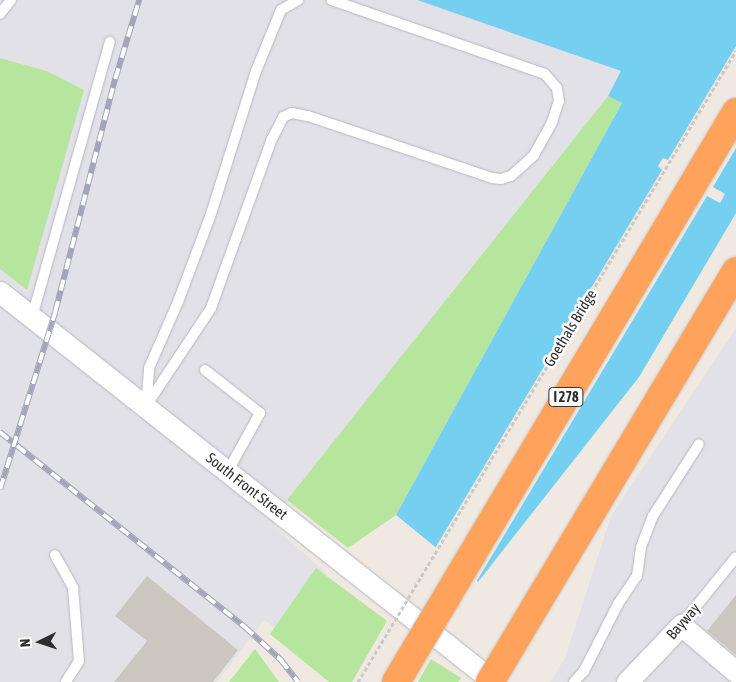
<!DOCTYPE html>
<style>
body{margin:0}
#map{position:relative;width:736px;height:682px;overflow:hidden;background:#efe9e1;font-family:"Asap Condensed",sans-serif}
div>[style]{position:absolute}
.industrial>*{inset:0;background:#e3e1e8}
.green>*{inset:0;background:#b6e59e}
.water>*{inset:0;background:#75cff0}
.pier>*{inset:0;background:#efe9e1}
.building>*{inset:0;background:#cbc7bf}
.roads{filter:drop-shadow(0 0 1px #b4b7c1) drop-shadow(0 0 1px #b4b7c1)}
.lane>*{height:10px;margin:-5px;padding:0 5px;transform-origin:5px;border-radius:5px;background:#fff}
.street>*{height:21px;margin:-10.5px;padding:0 10.5px;transform-origin:10.5px;border-radius:10.5px;background:#fff}
.rail>*{height:5.5px;margin-top:-2.75px;transform-origin:0;background:repeating-linear-gradient(90deg,#fff 0 11px,#a3a6b8 0 22px);box-sizing:border-box;border-block:1px solid #a3a6b8}
.path-bridge>*{height:3px;margin-top:-1.5px;transform-origin:0;background:repeating-linear-gradient(90deg,#c9c9c9 0 4px,transparent 0 6.5px)}
.bridges{filter:drop-shadow(0 0 1px #c9c9c9) drop-shadow(0 0 1px #c9c9c9)}
.highway-bridge>*{height:28px;margin:-14px;padding:0 14px;transform-origin:14px;border-radius:14px;background:#ffa35c}
span{translate:-50% -50%;white-space:nowrap;text-align:center;line-height:1.15;-webkit-text-stroke:5px #fff;paint-order:stroke}
.shield-label span{padding:1px 4px;background:#fff;border:1px solid;border-radius:4px;-webkit-text-stroke-width:0}
.shield-label{font-size:14px;color:#2e2e2e;font-weight:700}
.street-label{font-size:15px;color:#2e2e2e}
.north{position:absolute;left:15px;top:617px;width:50px;height:50px;-webkit-text-stroke:4px #fff;paint-order:stroke;rotate:266deg;font-size:14px;font-weight:700;line-height:20px;text-align:center;color:#2e2e2e}
.north::after{content:'';display:block;margin:auto;width:18px;height:22px;background:#2e2e2e;clip-path:polygon(50% 0,100% 100%,50% 72%,0 100%)}
</style>
<div id="map">
<div class="industrial">
<i style="clip-path:polygon(0 0,417px 0,622px 71px,608px 96px,287px 500px,274px 526px,327px 574px,280px 631px,264px 620px,217px 682px,0 682px,0 269px,27px 290px,47px 71px,0 58px)"></i>
<i style="clip-path:polygon(736px 328px,736px 682px,550px 682px,565px 658px,611px 516px)"></i>
</div>
<div class="green">
<i style="clip-path:polygon(0 58px,47px 71px,84px 90px,27px 290px,0 269px)"></i>
<i style="clip-path:polygon(608px 96px,622px 103px,396px 515px,348px 548px,287px 500px)"></i>
<i style="clip-path:polygon(316px 568px,387px 621px,352px 682px,329px 682px,270px 634px)"></i>
<i style="clip-path:polygon(255px 649px,279px 682px,229px 682px)"></i>
<i style="clip-path:polygon(431px 659px,461px 678px,458px 682px,418px 682px)"></i>
</div>
<div class="water">
<i style="clip-path:polygon(417px 0,736px 0,736px 269px,727px 265px,478px 582px,396px 515px,622px 103px,608px 96px,621px 71px)"></i>
</div>
<div class="pier">
<i style="clip-path:polygon(736px 46px,736px 148px,713px 187px,725px 194px,720px 203px,707px 196px,475px 584px,434px 550px,662px 170px,658px 166px,663px 158px,668px 160px)"></i>
<i style="clip-path:polygon(736px 213px,736px 272px,728px 268px,629px 394px)"></i>
</div>
<div class="building">
<i style="clip-path:polygon(147px 576px,238px 650px,213px 682px,114px 682px,147px 641px,115px 616px)"></i>
<i style="clip-path:polygon(736px 595px,736px 655px,707px 631px)"></i>
</div>
<div class="roads">
<div class="lane">
<i style="left:0;top:14px;width:18px;rotate:-52deg"></i>
<i style="left:32px;top:317px;width:286px;rotate:-74.2deg"></i>
<i style="left:205px;top:370px;width:70px;rotate:38deg"></i>
<i style="left:260px;top:413px;width:66px;rotate:118.9deg"></i>
<i style="left:146px;top:405px;width:37px;rotate:-85deg"></i>
<i style="left:149px;top:368px;width:72px;rotate:-66.3deg"></i>
<i style="left:178px;top:302px;width:91px;rotate:-69.4deg"></i>
<i style="left:210px;top:217px;width:153px;rotate:-72.5deg"></i>
<i style="left:256px;top:71px;width:66px;rotate:-67.7deg"></i>
<i style="left:281px;top:10px;width:20px;rotate:-30deg"></i>
<i style="left:146px;top:406px;width:118px;rotate:-56.4deg"></i>
<i style="left:211px;top:308px;width:180px;rotate:-70.2deg"></i>
<i style="left:272px;top:139px;width:25px;rotate:-63deg"></i>
<i style="left:283px;top:117px;width:10px;rotate:-24deg"></i>
<i style="left:292px;top:113px;width:16px;rotate:11deg"></i>
<i style="left:308px;top:116px;width:194px;rotate:18.6deg"></i>
<i style="left:492px;top:178px;width:9px;rotate:6deg"></i>
<i style="left:501px;top:179px;width:10px;rotate:-17deg"></i>
<i style="left:511px;top:176px;width:31px;rotate:-42deg"></i>
<i style="left:534px;top:155px;width:38px;rotate:-61deg"></i>
<i style="left:552px;top:122px;width:22px;rotate:-72deg"></i>
<i style="left:559px;top:101px;width:13px;rotate:-99deg"></i>
<i style="left:557px;top:88px;width:18px;rotate:-131deg"></i>
<i style="left:545px;top:74px;width:226px;rotate:-160.9deg"></i>
<i style="left:55px;top:555px;width:38px;rotate:61deg"></i>
<i style="left:73px;top:588px;width:73px;rotate:85.3deg"></i>
<i style="left:79px;top:661px;width:25px;rotate:122deg"></i>
<i style="left:681px;top:625px;width:87px;rotate:-51deg"></i>
<i style="left:574px;top:682px;width:15px;rotate:-48deg"></i>
<i style="left:584px;top:671px;width:75px;rotate:-63.1deg"></i>
<i style="left:618px;top:604px;width:34px;rotate:-56deg"></i>
<i style="left:637px;top:576px;width:29px;rotate:-82deg"></i>
<i style="left:641px;top:547px;width:33px;rotate:-69deg"></i>
<i style="left:653px;top:516px;width:85px;rotate:-57.4deg"></i>
</div>
<div class="street">
<i style="left:0;top:292px;width:629px;rotate:38.29deg"></i>
<i style="left:627px;top:682px;width:79px;rotate:-46.5deg"></i>
<i style="left:681px;top:625px;width:72px;rotate:40.5deg"></i>
</div>
</div>
<div class="rail">
<i style="left:0;top:432px;width:313px;rotate:38.5deg"></i>
<i style="left:245px;top:627px;width:49px;rotate:42.5deg"></i>
<i style="left:281px;top:660px;width:28px;rotate:52deg"></i>
<i style="left:0;top:489px;width:185px;rotate:-72.7deg"></i>
<i style="left:55px;top:312px;width:241px;rotate:-75.6deg"></i>
<i style="left:115px;top:79px;width:83px;rotate:-73.1deg"></i>
</div>
<div class="path-bridge">
<i style="left:358px;top:682px;width:736px;rotate:-59.08deg"></i>
</div>
<div class="bridges">
<div class="highway-bridge">
<i style="left:396px;top:682px;width:664px;rotate:-59.18deg"></i>
<i style="left:490px;top:682px;width:479px;rotate:-59.1deg"></i>
</div>
</div>
<div class="shield-label">
<span style="left:566px;top:397px">I 278</span>
</div>
<div class="street-label">
<span style="left:570px;top:328px;rotate:-59deg">Goethals Bridge</span>
<span style="left:247px;top:486px;rotate:38deg">South Front Street</span>
<span style="left:683px;top:621px;rotate:-49deg">Bayway</span>
</div>
<div class="north">N</div>
</div>
